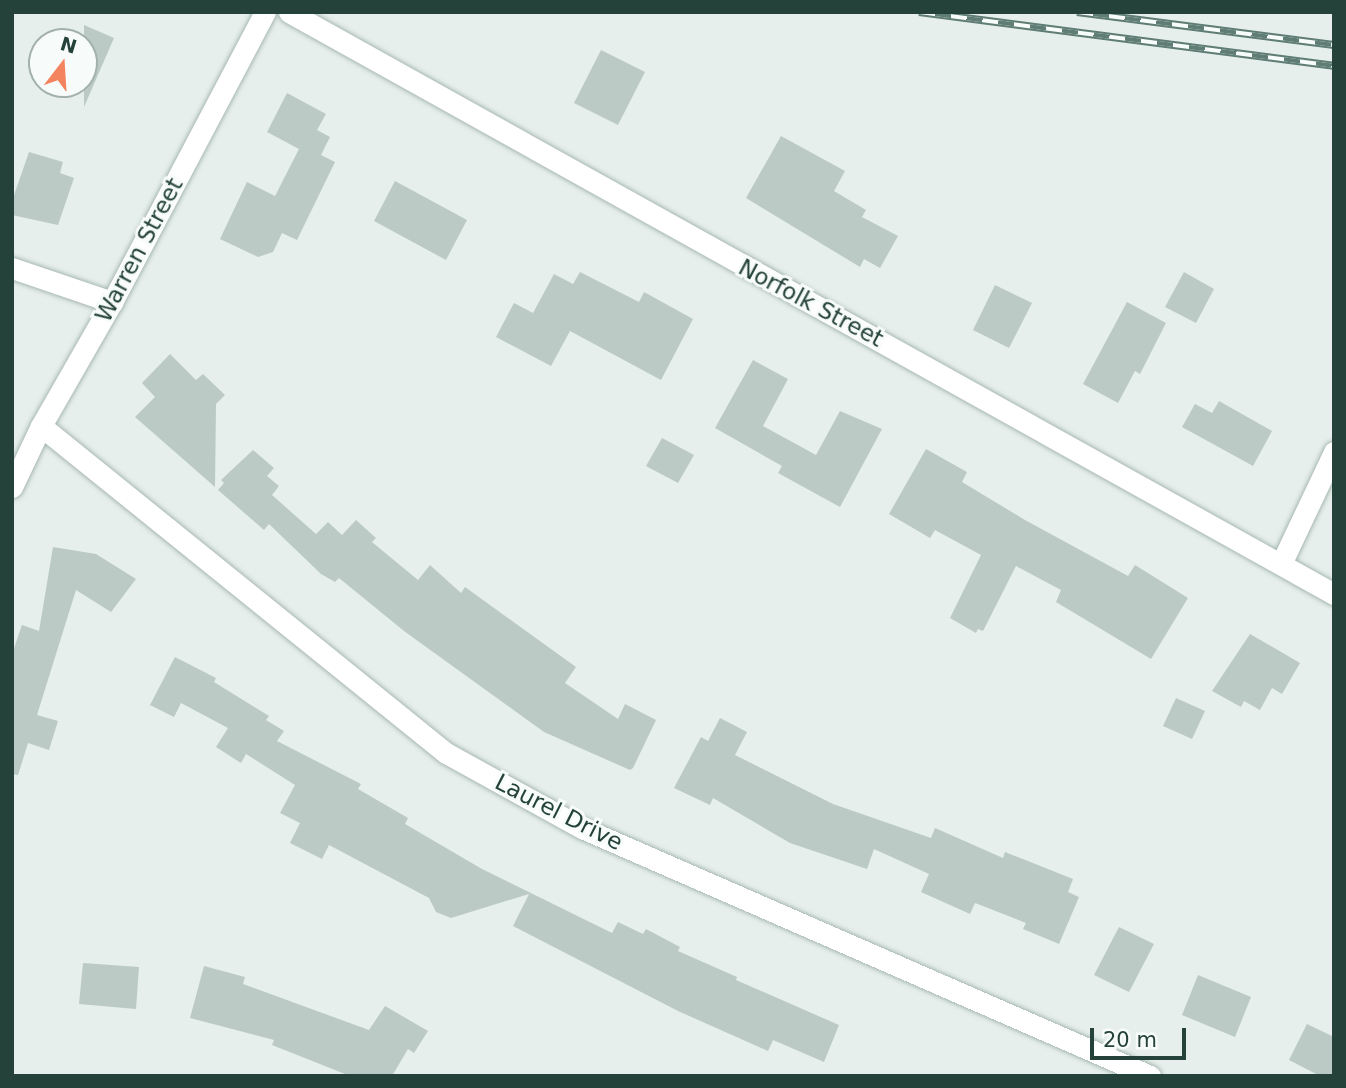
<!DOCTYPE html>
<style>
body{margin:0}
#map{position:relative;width:1346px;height:1088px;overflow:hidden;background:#e6efeb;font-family:"DejaVu Sans",sans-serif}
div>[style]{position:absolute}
.building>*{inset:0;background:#bbcac4}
.roads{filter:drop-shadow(0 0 2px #a8b8b2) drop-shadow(0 0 2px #a8b8b2)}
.minor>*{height:21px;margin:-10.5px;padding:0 10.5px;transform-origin:10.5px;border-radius:10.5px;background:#fff}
.rail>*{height:8px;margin-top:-4px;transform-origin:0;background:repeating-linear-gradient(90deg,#f7fbf9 0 16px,#5f7d75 0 32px);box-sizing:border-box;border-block:2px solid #5f7d75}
span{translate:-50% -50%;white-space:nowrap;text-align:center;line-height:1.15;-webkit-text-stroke:6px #f7fbf9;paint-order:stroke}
.street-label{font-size:23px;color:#24423a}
.frame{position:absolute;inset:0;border:14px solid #24423a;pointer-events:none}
.north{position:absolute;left:28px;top:28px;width:70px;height:70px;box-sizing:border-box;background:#f7fbf9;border:2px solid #a3b1ad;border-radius:50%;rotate:17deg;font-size:19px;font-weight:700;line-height:28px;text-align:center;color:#24423a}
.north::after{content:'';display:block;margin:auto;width:24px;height:32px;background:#f4845f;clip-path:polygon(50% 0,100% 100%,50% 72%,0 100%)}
.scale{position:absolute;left:1090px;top:1028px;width:96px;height:32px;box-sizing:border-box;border:4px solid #24423a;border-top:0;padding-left:9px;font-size:21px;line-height:24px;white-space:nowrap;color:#24423a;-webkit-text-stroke:5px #f7fbf9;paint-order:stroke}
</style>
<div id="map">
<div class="building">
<i style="clip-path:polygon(84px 25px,114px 38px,84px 107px)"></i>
<i style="clip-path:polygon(601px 50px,645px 72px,618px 125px,574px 103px)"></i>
<i style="clip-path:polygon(287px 93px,326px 114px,317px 130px,330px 137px,321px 155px,335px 162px,297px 240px,282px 233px,273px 252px,258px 257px,220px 239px,247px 182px,275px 196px,299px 149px,267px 132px)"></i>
<i style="clip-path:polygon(781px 136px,845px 171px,834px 191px,866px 210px,862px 217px,898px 236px,880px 268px,864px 259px,860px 267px,746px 198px)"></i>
<i style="clip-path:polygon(29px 152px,63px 162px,60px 173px,74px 178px,58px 225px,12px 215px,12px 201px)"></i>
<i style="clip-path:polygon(395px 181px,467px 220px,446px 260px,374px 221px)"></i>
<i style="clip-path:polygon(580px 272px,639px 302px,644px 292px,693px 319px,661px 380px,570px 331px,551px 366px,496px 337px,514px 303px,533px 313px,554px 274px,573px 284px)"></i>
<i style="clip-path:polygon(1184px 272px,1214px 289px,1196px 323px,1165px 307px)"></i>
<i style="clip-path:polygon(995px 285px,1032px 303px,1009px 348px,973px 330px)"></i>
<i style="clip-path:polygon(1127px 302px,1166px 323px,1140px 374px,1135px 371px,1118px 403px,1083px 384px)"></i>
<i style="clip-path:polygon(170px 354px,196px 380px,203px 374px,225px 395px,216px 404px,215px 487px,135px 417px,155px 397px,142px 383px)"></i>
<i style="clip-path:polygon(753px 360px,788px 379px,763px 426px,816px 455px,840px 411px,882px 429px,840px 507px,778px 473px,782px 466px,715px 428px)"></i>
<i style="clip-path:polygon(1219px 401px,1272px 431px,1253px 466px,1182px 427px,1195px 404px,1212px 413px)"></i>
<i style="clip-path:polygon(662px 438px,694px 455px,678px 483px,646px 466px)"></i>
<i style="clip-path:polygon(926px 449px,967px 472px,962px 482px,1025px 520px,1128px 576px,1135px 565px,1188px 598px,1151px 659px,1056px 602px,1061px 590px,1016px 566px,983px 631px,978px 629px,976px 633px,950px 618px,981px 555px,935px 530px,930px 538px,889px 514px)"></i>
<i style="clip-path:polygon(253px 450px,274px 468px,267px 476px,279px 486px,272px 495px,316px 534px,328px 522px,342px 535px,356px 520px,376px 538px,372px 542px,418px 580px,430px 565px,461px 593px,465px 587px,576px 667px,565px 683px,618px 719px,625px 704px,656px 720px,633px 768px,630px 770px,544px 732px,404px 631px,339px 578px,335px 582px,321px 574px,269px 524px,264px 530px,218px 490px,224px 483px,221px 480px)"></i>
<i style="clip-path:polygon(53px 547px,96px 554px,136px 579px,111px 612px,76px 590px,37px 715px,58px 721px,49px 750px,28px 743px,18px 775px,12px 774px,12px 654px,22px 625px,39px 631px)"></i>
<i style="clip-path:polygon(1250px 634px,1300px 663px,1282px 694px,1272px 688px,1260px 710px,1244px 701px,1241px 707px,1212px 691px)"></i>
<i style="clip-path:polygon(175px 657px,216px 678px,214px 682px,269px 716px,266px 720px,284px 731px,277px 741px,361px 784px,358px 789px,408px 818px,405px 824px,482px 869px,612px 933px,618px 922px,643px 934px,646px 929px,680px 947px,678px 951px,737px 977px,736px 980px,839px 1025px,824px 1062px,773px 1040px,768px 1051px,678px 1011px,513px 926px,529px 894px,451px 918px,436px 912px,429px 898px,329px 845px,322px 859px,290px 843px,300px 823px,280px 813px,295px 785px,246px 754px,241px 763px,216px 747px,228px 728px,181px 703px,174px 717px,150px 705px)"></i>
<i style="clip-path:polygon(1176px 698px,1205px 711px,1192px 739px,1163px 726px)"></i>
<i style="clip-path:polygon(720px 718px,747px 732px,735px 755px,833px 804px,931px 838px,935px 828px,1003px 858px,1005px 852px,1073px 879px,1068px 892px,1079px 897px,1059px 944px,1023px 929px,1026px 923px,975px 903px,970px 914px,921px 892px,929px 874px,874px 849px,867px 869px,790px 843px,713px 798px,710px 805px,674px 788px,701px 737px,708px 741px)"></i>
<i style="clip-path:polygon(1119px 927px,1154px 944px,1129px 992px,1094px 975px)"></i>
<i style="clip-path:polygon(83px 963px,139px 967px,136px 1009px,79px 1004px)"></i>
<i style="clip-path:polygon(204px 966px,245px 977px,243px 984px,369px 1030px,385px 1006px,428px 1031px,414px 1053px,408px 1049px,392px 1076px,350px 1076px,272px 1045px,274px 1040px,190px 1018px)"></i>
<i style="clip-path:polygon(1198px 975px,1251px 997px,1235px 1037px,1182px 1015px)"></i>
<i style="clip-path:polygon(1307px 1024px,1334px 1037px,1334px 1076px,1320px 1076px,1289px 1060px)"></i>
</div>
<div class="roads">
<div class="minor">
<i style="left:289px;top:12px;width:1196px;rotate:29.12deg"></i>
<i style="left:12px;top:268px;width:106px;rotate:18.8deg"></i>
<i style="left:41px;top:426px;width:521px;rotate:38.92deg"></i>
<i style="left:446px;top:753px;width:155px;rotate:28.9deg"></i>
<i style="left:582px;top:828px;width:620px;rotate:23.59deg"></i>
<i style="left:12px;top:487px;width:68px;rotate:-64.6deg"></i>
<i style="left:41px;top:426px;width:143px;rotate:-60.2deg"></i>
<i style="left:112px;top:302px;width:328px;rotate:-62.2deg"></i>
<i style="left:1281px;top:564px;width:124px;rotate:-64.7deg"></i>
</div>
</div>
<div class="rail">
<i style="left:919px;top:12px;width:418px;rotate:7.4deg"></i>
<i style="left:1077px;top:12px;width:259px;rotate:7.3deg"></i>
</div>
<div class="street-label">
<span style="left:139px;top:250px;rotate:-62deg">Warren Street</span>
<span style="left:811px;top:303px;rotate:28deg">Norfolk Street</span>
<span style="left:559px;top:812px;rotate:27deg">Laurel Drive</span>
</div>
<div class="frame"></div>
<div class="north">N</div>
<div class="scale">20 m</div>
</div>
